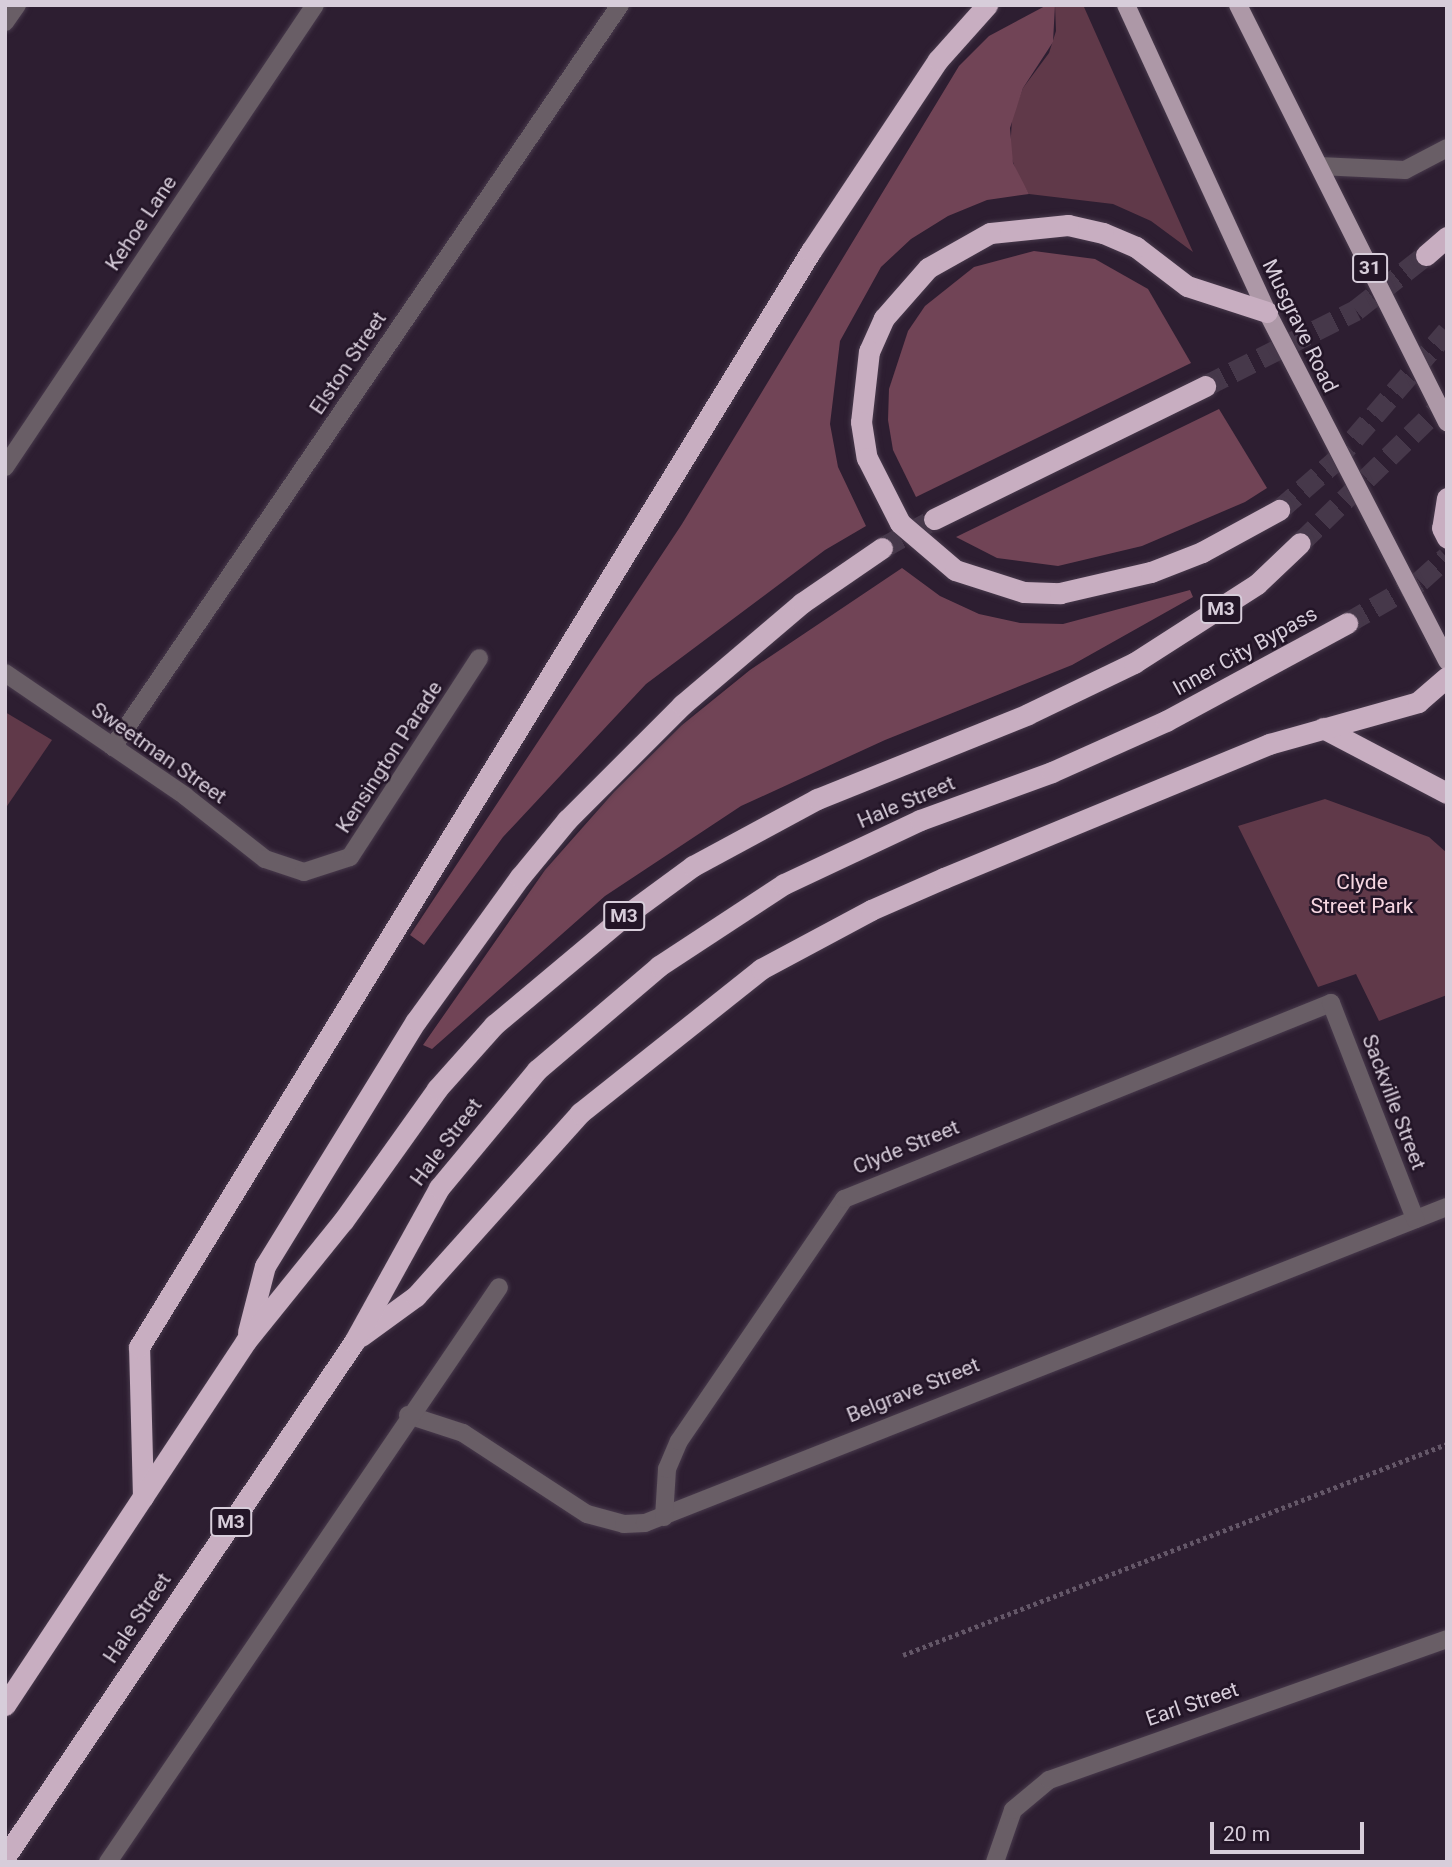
<!DOCTYPE html>
<style>
body{margin:0}
#map{position:relative;width:1452px;height:1867px;overflow:hidden;background:#2d1e31;font-family:Roboto,sans-serif}
div>[style]{position:absolute}
.green>*{inset:0;background:#603949}
.forest>*{inset:0;background:#714456}
.highway-tunnel>*{height:21px;margin-top:-10.5px;transform-origin:0;background:repeating-linear-gradient(90deg,#46384a 0 21px,transparent 0 31px)}
.path>*{height:4.5px;margin-top:-2.25px;transform-origin:0;background:repeating-linear-gradient(90deg,#645768 0 3.5px,transparent 0 7px)}
.roads{filter:drop-shadow(0 0 2px #483a4c) drop-shadow(0 0 2px #483a4c)}
.minor>*{height:18px;margin:-9px;padding:0 9px;transform-origin:9px;border-radius:9px;background:#695e66}
.major>*{height:18px;margin:-9px;padding:0 9px;transform-origin:9px;border-radius:9px;background:#ad98a7}
.highway>*{height:21px;margin:-10.5px;padding:0 10.5px;transform-origin:10.5px;border-radius:10.5px;background:#c8aec1}
span{translate:-50% -50%;white-space:nowrap;text-align:center;line-height:1.15;-webkit-text-stroke:5px #231527;paint-order:stroke}
.shield-label span{padding:2px 5px;background:#231527;border:2px solid;border-radius:5px;-webkit-text-stroke-width:0}
.shield-label{font-size:19px;color:#d7cdda;font-weight:700}
.street-label{font-size:21px;color:#d7cdda}
.park-label{font-size:21px;color:#f6d6e1}
.frame{position:absolute;inset:0;border:7px solid #d7cdda;pointer-events:none}
.scale{position:absolute;left:1210px;top:1822px;width:154px;height:32px;box-sizing:border-box;border:4px solid #d7cdda;border-top:0;padding-left:9px;font-size:21px;line-height:24px;white-space:nowrap;color:#d7cdda;-webkit-text-stroke:5px #231527;paint-order:stroke}
</style>
<div id="map">
<div class="green">
<i style="clip-path:polygon(1055px 5px,1084px 7px,1193px 252px,1151px 221px,1113px 204px,1029px 194px,1017px 174px,1010px 153px,1012px 118px,1023px 88px,1049px 53px,1056px 31px)"></i>
<i style="clip-path:polygon(5px 712px,52px 740px,5px 809px)"></i>
<i style="clip-path:polygon(1325px 799px,1429px 837px,1447px 853px,1447px 995px,1379px 1021px,1356px 974px,1318px 987px,1238px 826px)"></i>
</div>
<div class="forest">
<i style="clip-path:polygon(1047px 5px,1055px 5px,1053px 42px,1023px 88px,1010px 128px,1013px 163px,1029px 194px,987px 200px,948px 216px,911px 239px,881px 267px,840px 341px,830px 424px,838px 467px,866px 526px,825px 550px,646px 684px,503px 837px,424px 945px,410px 935px,682px 524px,959px 66px,989px 36px)"></i>
<i style="clip-path:polygon(1034px 251px,1095px 259px,1148px 289px,1191px 363px,916px 497px,893px 450px,888px 420px,889px 389px,908px 331px,925px 306px,974px 267px)"></i>
<i style="clip-path:polygon(1219px 409px,1267px 488px,1245px 502px,1142px 546px,1058px 566px,997px 558px,956px 537px)"></i>
<i style="clip-path:polygon(902px 568px,940px 596px,979px 614px,1020px 623px,1063px 624px,1190px 590px,1193px 597px,1072px 665px,885px 740px,741px 806px,605px 896px,432px 1049px,423px 1045px,545px 870px,614px 792px,682px 725px,750px 670px)"></i>
</div>
<div class="highway-tunnel">
<i style="left:1205px;top:386px;width:169px;rotate:-26.7deg"></i>
<i style="left:1356px;top:310px;width:89px;rotate:-38.2deg"></i>
<i style="left:1279px;top:510px;width:73px;rotate:-41.1deg"></i>
<i style="left:1334px;top:462px;width:173px;rotate:-49.2deg"></i>
<i style="left:1300px;top:543px;width:205px;rotate:-44.2deg"></i>
<i style="left:882px;top:548px;width:60px;rotate:-29.1deg"></i>
<i style="left:1347px;top:623px;width:84px;rotate:-29.9deg"></i>
<i style="left:1420px;top:581px;width:36px;rotate:-42deg"></i>
</div>
<div class="path">
<i style="left:903px;top:1655px;width:583px;rotate:-21.2deg"></i>
</div>
<div class="roads">
<div class="minor">
<i style="left:5px;top:22px;width:21px;rotate:-55deg"></i>
<i style="left:1319px;top:166px;width:86px;rotate:2.7deg"></i>
<i style="left:1405px;top:170px;width:47px;rotate:-27.6deg"></i>
<i style="left:5px;top:467px;width:556px;rotate:-56.14deg"></i>
<i style="left:5px;top:673px;width:218px;rotate:34.3deg"></i>
<i style="left:185px;top:796px;width:102px;rotate:38.2deg"></i>
<i style="left:265px;top:859px;width:41px;rotate:18.4deg"></i>
<i style="left:304px;top:872px;width:48px;rotate:-18.1deg"></i>
<i style="left:350px;top:857px;width:237px;rotate:-57deg"></i>
<i style="left:113px;top:747px;width:899px;rotate:-55.66deg"></i>
<i style="left:408px;top:1415px;width:58px;rotate:18.1deg"></i>
<i style="left:463px;top:1433px;width:148px;rotate:33.2deg"></i>
<i style="left:587px;top:1514px;width:38px;rotate:15deg"></i>
<i style="left:624px;top:1524px;width:21px;rotate:-3deg"></i>
<i style="left:645px;top:1523px;width:862px;rotate:-21.51deg"></i>
<i style="left:664px;top:1517px;width:48px;rotate:-86.4deg"></i>
<i style="left:667px;top:1469px;width:30px;rotate:-67deg"></i>
<i style="left:679px;top:1441px;width:293px;rotate:-55.7deg"></i>
<i style="left:844px;top:1199px;width:525px;rotate:-21.92deg"></i>
<i style="left:1331px;top:1003px;width:232px;rotate:68.7deg"></i>
<i style="left:108px;top:1862px;width:695px;rotate:-55.78deg"></i>
<i style="left:995px;top:1862px;width:55px;rotate:-70.9deg"></i>
<i style="left:1013px;top:1810px;width:47px;rotate:-39.8deg"></i>
<i style="left:1049px;top:1780px;width:422px;rotate:-19.5deg"></i>
</div>
<div class="major">
<i style="left:1126px;top:5px;width:338px;rotate:65.3deg"></i>
<i style="left:1267px;top:312px;width:393px;rotate:62.7deg"></i>
<i style="left:1238px;top:5px;width:467px;rotate:63.4deg"></i>
</div>
<div class="highway">
<i style="left:1426px;top:255px;width:28px;rotate:-41deg"></i>
<i style="left:1267px;top:312px;width:84px;rotate:-162deg"></i>
<i style="left:1187px;top:286px;width:64px;rotate:-142.6deg"></i>
<i style="left:1136px;top:247px;width:36px;rotate:-157deg"></i>
<i style="left:1103px;top:233px;width:36px;rotate:-167deg"></i>
<i style="left:1068px;top:225px;width:78px;rotate:174.1deg"></i>
<i style="left:990px;top:233px;width:71px;rotate:150.6deg"></i>
<i style="left:928px;top:268px;width:67px;rotate:131.3deg"></i>
<i style="left:884px;top:318px;width:36px;rotate:114deg"></i>
<i style="left:869px;top:351px;width:71px;rotate:96.4deg"></i>
<i style="left:861px;top:422px;width:36px;rotate:81deg"></i>
<i style="left:867px;top:458px;width:73px;rotate:63.1deg"></i>
<i style="left:900px;top:523px;width:72px;rotate:40.5deg"></i>
<i style="left:955px;top:570px;width:72px;rotate:17.7deg"></i>
<i style="left:1024px;top:592px;width:36px;rotate:2deg"></i>
<i style="left:1060px;top:593px;width:93px;rotate:-13deg"></i>
<i style="left:1151px;top:572px;width:55px;rotate:-21.4deg"></i>
<i style="left:1202px;top:552px;width:88px;rotate:-28.6deg"></i>
<i style="left:1447px;top:498px;width:30px;rotate:99deg"></i>
<i style="left:1442px;top:528px;width:11px;rotate:63deg"></i>
<i style="left:934px;top:519px;width:302px;rotate:-26.1deg"></i>
<i style="left:1323px;top:728px;width:140px;rotate:27.7deg"></i>
<i style="left:248px;top:1332px;width:68px;rotate:-75.6deg"></i>
<i style="left:265px;top:1266px;width:288px;rotate:-58.4deg"></i>
<i style="left:416px;top:1021px;width:178px;rotate:-54.2deg"></i>
<i style="left:520px;top:877px;width:74px;rotate:-50.5deg"></i>
<i style="left:567px;top:820px;width:163px;rotate:-45deg"></i>
<i style="left:682px;top:705px;width:157px;rotate:-40.4deg"></i>
<i style="left:802px;top:603px;width:97px;rotate:-34.5deg"></i>
<i style="left:361px;top:1336px;width:68px;rotate:-36deg"></i>
<i style="left:416px;top:1296px;width:246px;rotate:-48.1deg"></i>
<i style="left:580px;top:1113px;width:231px;rotate:-38.5deg"></i>
<i style="left:761px;top:969px;width:125px;rotate:-28.2deg"></i>
<i style="left:871px;top:910px;width:80px;rotate:-23.7deg"></i>
<i style="left:944px;top:878px;width:352px;rotate:-22.4deg"></i>
<i style="left:1269px;top:744px;width:155px;rotate:-15.7deg"></i>
<i style="left:1418px;top:702px;width:38px;rotate:-41deg"></i>
<i style="left:143px;top:1497px;width:150px;rotate:-91.5deg"></i>
<i style="left:139px;top:1347px;width:1286px;rotate:-58.49deg"></i>
<i style="left:811px;top:251px;width:229px;rotate:-56.4deg"></i>
<i style="left:938px;top:60px;width:74px;rotate:-48.3deg"></i>
<i style="left:5px;top:1705px;width:437px;rotate:-56.5deg"></i>
<i style="left:246px;top:1341px;width:154px;rotate:-51.1deg"></i>
<i style="left:343px;top:1221px;width:162px;rotate:-54.5deg"></i>
<i style="left:437px;top:1089px;width:86px;rotate:-48.3deg"></i>
<i style="left:494px;top:1025px;width:167px;rotate:-39.9deg"></i>
<i style="left:622px;top:918px;width:88px;rotate:-36.2deg"></i>
<i style="left:693px;top:866px;width:141px;rotate:-28.4deg"></i>
<i style="left:817px;top:799px;width:227px;rotate:-21.9deg"></i>
<i style="left:1028px;top:714px;width:118px;rotate:-25.7deg"></i>
<i style="left:1134px;top:663px;width:146px;rotate:-32.7deg"></i>
<i style="left:1257px;top:584px;width:59px;rotate:-43.6deg"></i>
<i style="left:5px;top:1857px;width:622px;rotate:-55.88deg"></i>
<i style="left:354px;top:1342px;width:176px;rotate:-61.1deg"></i>
<i style="left:439px;top:1188px;width:153px;rotate:-50.3deg"></i>
<i style="left:537px;top:1070px;width:160px;rotate:-40.4deg"></i>
<i style="left:659px;top:966px;width:149px;rotate:-33.3deg"></i>
<i style="left:784px;top:884px;width:150px;rotate:-25.2deg"></i>
<i style="left:920px;top:820px;width:140px;rotate:-20deg"></i>
<i style="left:1052px;top:772px;width:125px;rotate:-24.1deg"></i>
<i style="left:1166px;top:721px;width:206px;rotate:-28.4deg"></i>
</div>
</div>
<div class="shield-label">
<span style="left:1370px;top:268px">31</span>
<span style="left:1221px;top:609px">M3</span>
<span style="left:624px;top:916px">M3</span>
<span style="left:231px;top:1522px">M3</span>
</div>
<div class="street-label">
<span style="left:141px;top:223px;rotate:-56deg">Kehoe Lane</span>
<span style="left:1300px;top:326px;rotate:64deg">Musgrave Road</span>
<span style="left:348px;top:363px;rotate:-56deg">Elston Street</span>
<span style="left:1245px;top:651px;rotate:-29deg">Inner City Bypass</span>
<span style="left:159px;top:753px;rotate:35deg">Sweetman Street</span>
<span style="left:389px;top:757px;rotate:-57deg">Kensington Parade</span>
<span style="left:906px;top:802px;rotate:-23deg">Hale Street</span>
<span style="left:1394px;top:1102px;rotate:69deg">Sackville Street</span>
<span style="left:446px;top:1142px;rotate:-53deg">Hale Street</span>
<span style="left:906px;top:1147px;rotate:-22deg">Clyde Street</span>
<span style="left:913px;top:1390px;rotate:-22deg">Belgrave Street</span>
<span style="left:137px;top:1618px;rotate:-56deg">Hale Street</span>
<span style="left:1192px;top:1704px;rotate:-19deg">Earl Street</span>
</div>
<div class="park-label">
<span style="left:1362px;top:894px">Clyde<br>Street Park</span>
</div>
<div class="frame"></div>
<div class="scale">20 m</div>
</div>
